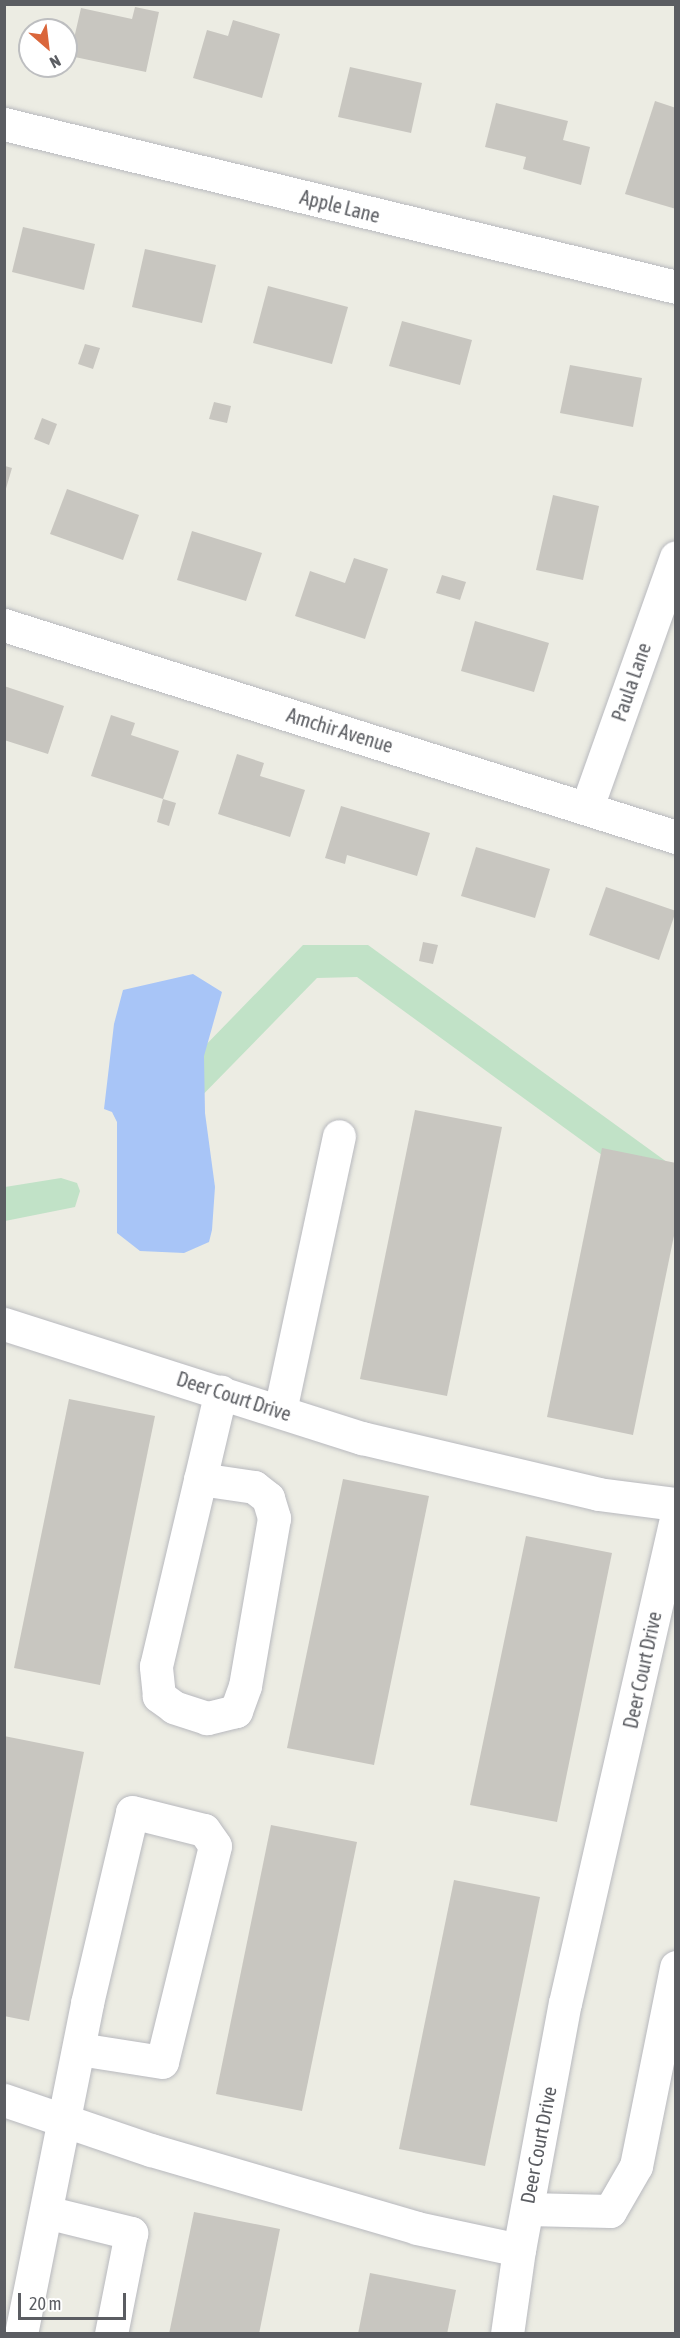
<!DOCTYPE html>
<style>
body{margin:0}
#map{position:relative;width:680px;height:2338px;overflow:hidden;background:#ecece3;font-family:"Asap Condensed",sans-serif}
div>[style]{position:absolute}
.green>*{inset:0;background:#c1e2c7}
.water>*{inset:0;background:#a8c5f7}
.building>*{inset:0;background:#c8c6c0}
.roads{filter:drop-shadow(0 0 2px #b8b9be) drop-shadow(0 0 2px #b8b9be)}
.minor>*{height:33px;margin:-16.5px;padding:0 16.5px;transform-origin:16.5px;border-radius:16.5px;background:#fff}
span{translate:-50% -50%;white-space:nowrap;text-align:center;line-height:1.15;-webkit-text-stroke:5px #fff;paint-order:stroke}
.street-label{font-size:20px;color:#5b5d62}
.frame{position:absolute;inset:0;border:6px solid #5b5d62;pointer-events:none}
.north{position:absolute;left:18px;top:18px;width:60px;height:60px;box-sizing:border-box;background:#fff;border:2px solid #bdbec0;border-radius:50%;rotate:152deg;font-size:16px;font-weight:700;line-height:24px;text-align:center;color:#5b5d62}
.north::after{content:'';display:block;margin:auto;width:21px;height:27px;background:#da663b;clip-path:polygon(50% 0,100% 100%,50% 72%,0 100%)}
.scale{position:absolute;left:18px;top:2293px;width:108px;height:27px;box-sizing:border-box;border:3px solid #5b5d62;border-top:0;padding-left:8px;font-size:18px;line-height:21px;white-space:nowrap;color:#5b5d62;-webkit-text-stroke:4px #fff;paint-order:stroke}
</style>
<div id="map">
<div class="green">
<i style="clip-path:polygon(303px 945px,368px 945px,671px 1165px,657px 1195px,357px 977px,317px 978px,184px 1114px,161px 1091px)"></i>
<i style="clip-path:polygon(61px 1178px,77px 1183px,80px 1191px,75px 1207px,5px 1221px,5px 1187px)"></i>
</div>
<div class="water">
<i style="clip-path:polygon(193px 974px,222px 992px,204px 1056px,205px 1113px,215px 1187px,212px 1230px,209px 1242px,184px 1253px,140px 1251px,117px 1233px,117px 1122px,112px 1112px,104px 1109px,114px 1024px,123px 990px)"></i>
</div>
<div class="building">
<i style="clip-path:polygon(135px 7px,159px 12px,146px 72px,70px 56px,81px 8px,132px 19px)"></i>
<i style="clip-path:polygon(233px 20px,280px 34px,262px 98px,193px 78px,207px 30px,228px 36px)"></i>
<i style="clip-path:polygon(350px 67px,422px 83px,411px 133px,338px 117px)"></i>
<i style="clip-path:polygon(655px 101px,676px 108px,676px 209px,625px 194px)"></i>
<i style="clip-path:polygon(496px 103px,568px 121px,563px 140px,590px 147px,581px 185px,523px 169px,526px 157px,485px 147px)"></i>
<i style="clip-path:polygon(23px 227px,95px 244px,84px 290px,12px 272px)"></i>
<i style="clip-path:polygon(145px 249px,216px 265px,202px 323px,132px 307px)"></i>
<i style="clip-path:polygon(268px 286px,348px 307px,332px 364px,253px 343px)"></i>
<i style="clip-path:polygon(402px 321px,472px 340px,460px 385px,389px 366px)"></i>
<i style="clip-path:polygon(85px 344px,100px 348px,93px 369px,78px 364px)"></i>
<i style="clip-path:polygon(570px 365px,642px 378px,633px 427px,560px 413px)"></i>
<i style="clip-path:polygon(214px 402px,231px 406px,227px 423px,209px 419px)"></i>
<i style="clip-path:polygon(42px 418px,57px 424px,49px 445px,34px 439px)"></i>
<i style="clip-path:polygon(5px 466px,12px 468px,5px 492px)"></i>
<i style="clip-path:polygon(67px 489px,139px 515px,123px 560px,50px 534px)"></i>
<i style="clip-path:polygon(553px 495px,599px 506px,583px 580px,536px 570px)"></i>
<i style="clip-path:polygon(192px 531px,262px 553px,246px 601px,177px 580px)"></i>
<i style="clip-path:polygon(354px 558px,388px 569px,365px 639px,295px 616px,310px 571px,345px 583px)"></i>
<i style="clip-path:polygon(442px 575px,466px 582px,460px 600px,436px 593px)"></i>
<i style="clip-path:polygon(475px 621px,549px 643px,534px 692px,461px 671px)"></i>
<i style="clip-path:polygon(4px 686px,64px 706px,48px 754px,4px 740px)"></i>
<i style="clip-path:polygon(111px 715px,135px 723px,131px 735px,179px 751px,163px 799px,176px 803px,169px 826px,157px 822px,163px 799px,91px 776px)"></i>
<i style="clip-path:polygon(237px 754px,264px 763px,260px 776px,305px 790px,290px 837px,218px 814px)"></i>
<i style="clip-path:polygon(341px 806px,430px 833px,417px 876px,347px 855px,345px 864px,325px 858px)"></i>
<i style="clip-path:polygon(476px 847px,550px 869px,535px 918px,461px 896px)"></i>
<i style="clip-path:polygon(606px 887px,676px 911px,659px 960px,589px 935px)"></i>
<i style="clip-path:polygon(423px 942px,438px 945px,433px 964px,419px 961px)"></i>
<i style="clip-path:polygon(415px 1110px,502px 1127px,447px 1396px,360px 1379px)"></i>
<i style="clip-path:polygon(602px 1148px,676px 1163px,676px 1226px,633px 1435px,547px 1417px)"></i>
<i style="clip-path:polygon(69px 1399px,155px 1416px,100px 1685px,14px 1668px)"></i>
<i style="clip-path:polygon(343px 1479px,429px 1496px,374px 1765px,287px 1748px)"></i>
<i style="clip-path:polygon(526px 1536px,612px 1553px,557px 1822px,470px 1805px)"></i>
<i style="clip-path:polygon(4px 1736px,84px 1752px,29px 2021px,4px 2016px)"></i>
<i style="clip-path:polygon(271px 1825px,357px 1842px,302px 2111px,216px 2094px)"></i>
<i style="clip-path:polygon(454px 1880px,540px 1897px,485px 2166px,399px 2149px)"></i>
<i style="clip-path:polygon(194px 2212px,280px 2229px,259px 2334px,169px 2334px)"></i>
<i style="clip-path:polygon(370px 2273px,456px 2290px,447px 2334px,358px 2334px)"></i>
</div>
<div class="roads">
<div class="minor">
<i style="left:4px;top:124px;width:691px;rotate:13.63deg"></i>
<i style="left:4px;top:625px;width:705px;rotate:17.51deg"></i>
<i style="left:587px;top:807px;width:265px;rotate:-70.4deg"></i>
<i style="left:4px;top:1324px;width:376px;rotate:17.7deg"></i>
<i style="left:362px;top:1438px;width:243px;rotate:13.3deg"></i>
<i style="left:598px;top:1494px;width:79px;rotate:7.3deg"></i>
<i style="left:280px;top:1411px;width:281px;rotate:-77.9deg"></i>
<i style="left:200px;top:1479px;width:55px;rotate:8.4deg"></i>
<i style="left:254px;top:1487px;width:18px;rotate:38deg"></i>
<i style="left:268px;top:1498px;width:21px;rotate:73deg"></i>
<i style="left:274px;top:1518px;width:170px;rotate:99.8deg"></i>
<i style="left:245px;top:1686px;width:27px;rotate:110deg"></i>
<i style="left:236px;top:1711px;width:30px;rotate:166deg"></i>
<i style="left:207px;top:1718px;width:35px;rotate:-162deg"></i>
<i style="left:174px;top:1707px;width:19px;rotate:-144deg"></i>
<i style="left:159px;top:1696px;width:30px;rotate:-96deg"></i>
<i style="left:156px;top:1666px;width:282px;rotate:-76.7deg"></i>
<i style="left:4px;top:2100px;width:155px;rotate:18.8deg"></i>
<i style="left:151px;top:2150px;width:277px;rotate:16.3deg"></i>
<i style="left:417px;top:2228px;width:104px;rotate:12.2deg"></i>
<i style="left:519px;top:2250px;width:251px;rotate:-79.5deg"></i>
<i style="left:565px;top:2003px;width:499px;rotate:-77.1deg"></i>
<i style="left:527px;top:2209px;width:83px;rotate:1.4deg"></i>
<i style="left:610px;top:2211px;width:52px;rotate:-60deg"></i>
<i style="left:636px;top:2166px;width:203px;rotate:-78.6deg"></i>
<i style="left:46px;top:2212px;width:88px;rotate:13.9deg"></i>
<i style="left:131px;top:2233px;width:103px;rotate:101.2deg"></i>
<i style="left:21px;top:2334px;width:338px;rotate:-78.7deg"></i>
<i style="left:87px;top:2003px;width:196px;rotate:-76.7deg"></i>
<i style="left:132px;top:1812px;width:74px;rotate:14deg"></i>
<i style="left:204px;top:1830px;width:19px;rotate:55deg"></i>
<i style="left:215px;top:1846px;width:222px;rotate:103.8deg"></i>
<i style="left:162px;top:2062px;width:84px;rotate:-171.1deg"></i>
<i style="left:507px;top:2334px;width:85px;rotate:-81.9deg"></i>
</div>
</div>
<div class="street-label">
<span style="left:340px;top:206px;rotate:14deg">Apple Lane</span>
<span style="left:631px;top:682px;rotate:-71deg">Paula Lane</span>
<span style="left:340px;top:730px;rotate:17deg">Amchir Avenue</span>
<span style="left:234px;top:1396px;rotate:18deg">Deer Court Drive</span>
<span style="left:642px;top:1670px;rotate:-78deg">Deer Court Drive</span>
<span style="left:538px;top:2145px;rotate:-79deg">Deer Court Drive</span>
</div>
<div class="frame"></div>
<div class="north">N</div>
<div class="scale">20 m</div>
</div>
